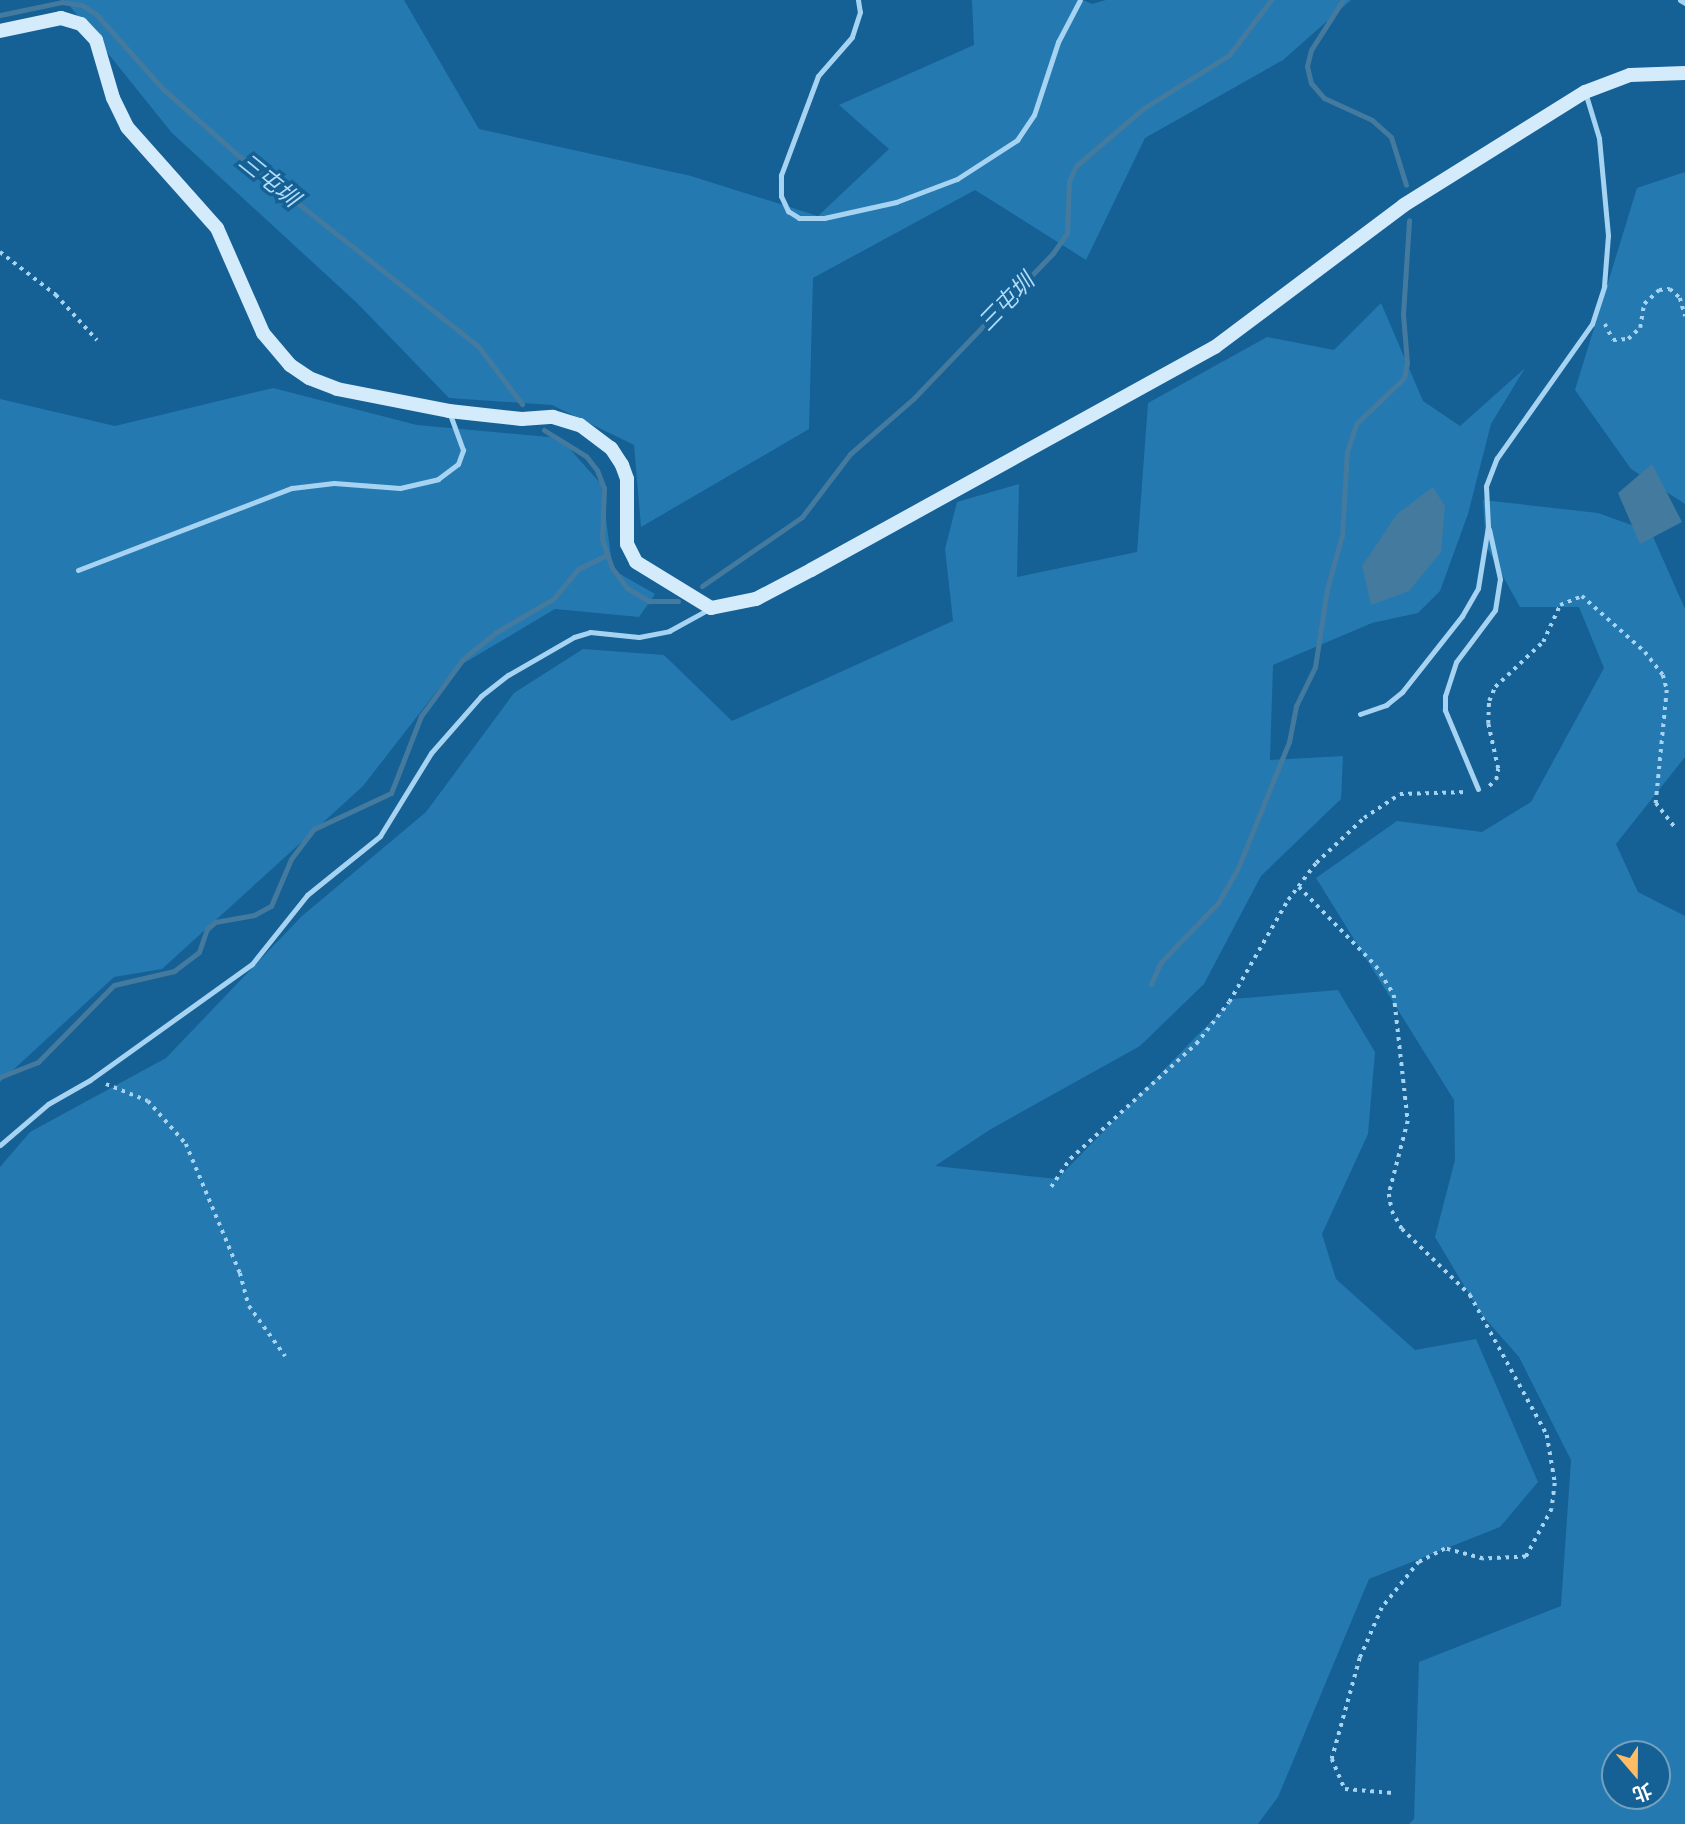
<!DOCTYPE html>
<meta charset="utf-8">
<style>
body{margin:0}
#map{position:relative;width:1685px;height:1824px;overflow:hidden;background:#156095;font-family:"Asap Condensed","Noto Sans TC",sans-serif}
div>[style]{position:absolute}
.green>*{inset:0;background:#2479b1}
.water>*{inset:0;background:#457a9f}
.stream>*{height:5px;margin:-2.5px;padding:0 2.5px;transform-origin:2.5px;border-radius:2.5px;background:#457a9f}
.path>*{height:3.5px;margin-top:-1.75px;transform-origin:0;background:repeating-linear-gradient(90deg,#a5d3f1 0 3.5px,transparent 0 8.5px)}
.lane>*{height:5px;margin:-2.5px;padding:0 2.5px;transform-origin:2.5px;border-radius:2.5px;background:#a5d3f1}
.secondary>*{height:14px;margin:-7px;padding:0 7px;transform-origin:7px;border-radius:7px;background:#d4ebfc}
span{translate:-50% -50%;white-space:nowrap;text-align:center;line-height:1.15;-webkit-text-stroke:7px #156095;paint-order:stroke}
.water-label{font-size:23px;color:#b1dcf8;font-style:italic}
.north{position:absolute;left:1601px;top:1740px;width:70px;height:70px;box-sizing:border-box;background:#156095;border:2px solid #73a0bf;border-radius:50%;rotate:160deg;font-size:19px;font-weight:700;line-height:28px;text-align:center;color:#fff}
.north::after{content:'';display:block;margin:auto;width:24px;height:32px;background:#ffbc66;clip-path:polygon(50% 0,100% 100%,50% 72%,0 100%)}
</style>
<div id="map">
<div class="green">
<i style="clip-path:polygon(65px 0,404px 0,479px 129px,691px 176px,818px 216px,889px 149px,839px 105px,974px 45px,972px 0,1083px 0,1092px 4px,1106px 0,1351px 0,1283px 60px,1145px 138px,1086px 260px,975px 190px,813px 278px,809px 429px,641px 527px,634px 445px,552px 405px,449px 398px,357px 303px,172px 133px)"></i>
<i style="clip-path:polygon(1685px 172px,1685px 504px,1631px 469px,1575px 390px,1637px 188px)"></i>
<i style="clip-path:polygon(1381px 303px,1423px 401px,1460px 426px,1525px 368px,1491px 424px,1468px 514px,1440px 591px,1418px 613px,1372px 623px,1273px 665px,1270px 760px,1343px 756px,1341px 799px,1261px 876px,1204px 984px,1140px 1046px,991px 1129px,935px 1166px,1057px 1179px,1233px 999px,1338px 990px,1375px 1052px,1368px 1134px,1322px 1234px,1336px 1279px,1415px 1350px,1476px 1339px,1538px 1482px,1500px 1527px,1369px 1579px,1278px 1797px,1258px 1824px,0 1824px,0 1167px,30px 1132px,166px 1058px,302px 916px,426px 812px,514px 693px,583px 649px,664px 655px,732px 721px,953px 621px,945px 549px,957px 502px,1019px 484px,1017px 577px,1137px 552px,1148px 403px,1267px 337px,1334px 350px)"></i>
<i style="clip-path:polygon(273px 388px,417px 425px,560px 438px,601px 484px,613px 570px,655px 594px,639px 617px,555px 609px,454px 669px,363px 786px,162px 969px,114px 977px,0 1082px,0 399px,115px 426px)"></i>
<i style="clip-path:polygon(evenodd,1483px 500px,1598px 513px,1651px 532px,1685px 609px,1685px 757px,1616px 844px,1638px 892px,1685px 916px,1685px 1824px,1409px 1824px,1414px 1819px,1419px 1662px,1561px 1606px,1571px 1460px,1519px 1357px,1481px 1314px,1435px 1237px,1455px 1160px,1454px 1100px,1316px 878px,1397px 821px,1482px 832px,1531px 802px,1604px 668px,1579px 607px,1520px 607px,1486px 546px,1483px 500px,1615px 1754px,1657px 1754px,1657px 1796px,1615px 1796px,1615px 1754px)"></i>
</div>
<div class="water">
<i style="clip-path:polygon(1652px 464px,1682px 522px,1640px 544px,1618px 493px)"></i>
<i style="clip-path:polygon(1433px 487px,1445px 506px,1441px 552px,1409px 591px,1371px 605px,1362px 566px,1397px 514px)"></i>
</div>
<div class="stream">
<i style="left:1343px;top:0;width:59px;rotate:122.6deg"></i>
<i style="left:1311px;top:50px;width:16px;rotate:104deg"></i>
<i style="left:1307px;top:66px;width:17px;rotate:77deg"></i>
<i style="left:1311px;top:83px;width:20px;rotate:49deg"></i>
<i style="left:1324px;top:98px;width:53px;rotate:24.6deg"></i>
<i style="left:1372px;top:120px;width:25px;rotate:42deg"></i>
<i style="left:1391px;top:137px;width:50px;rotate:72.6deg"></i>
<i style="left:0;top:15px;width:63px;rotate:-11.8deg"></i>
<i style="left:62px;top:2px;width:20px;rotate:9deg"></i>
<i style="left:82px;top:5px;width:17px;rotate:33deg"></i>
<i style="left:96px;top:14px;width:101px;rotate:48.2deg"></i>
<i style="left:163px;top:89px;width:112px;rotate:41.4deg"></i>
<i style="left:247px;top:163px;width:295px;rotate:38.4deg"></i>
<i style="left:478px;top:346px;width:73px;rotate:52.8deg"></i>
<i style="left:544px;top:430px;width:49px;rotate:31.8deg"></i>
<i style="left:586px;top:456px;width:18px;rotate:52deg"></i>
<i style="left:597px;top:470px;width:19px;rotate:69deg"></i>
<i style="left:604px;top:488px;width:51px;rotate:92.2deg"></i>
<i style="left:602px;top:539px;width:31px;rotate:71deg"></i>
<i style="left:612px;top:568px;width:25px;rotate:53deg"></i>
<i style="left:627px;top:588px;width:26px;rotate:31deg"></i>
<i style="left:649px;top:601px;width:29px"></i>
<i style="left:702px;top:586px;width:121px;rotate:-34.6deg"></i>
<i style="left:802px;top:517px;width:79px;rotate:-52.7deg"></i>
<i style="left:850px;top:454px;width:85px;rotate:-41.2deg"></i>
<i style="left:914px;top:398px;width:201px;rotate:-46.2deg"></i>
<i style="left:1053px;top:253px;width:24px;rotate:-55deg"></i>
<i style="left:1067px;top:233px;width:52px;rotate:-87.8deg"></i>
<i style="left:1069px;top:181px;width:17px;rotate:-65deg"></i>
<i style="left:1076px;top:166px;width:89px;rotate:-40.5deg"></i>
<i style="left:1144px;top:108px;width:100px;rotate:-31.9deg"></i>
<i style="left:1229px;top:55px;width:69px;rotate:-52.6deg"></i>
<i style="left:1151px;top:984px;width:24px;rotate:-66deg"></i>
<i style="left:1161px;top:962px;width:82px;rotate:-46deg"></i>
<i style="left:1218px;top:903px;width:40px;rotate:-60.3deg"></i>
<i style="left:1238px;top:868px;width:136px;rotate:-68deg"></i>
<i style="left:1289px;top:742px;width:37px;rotate:-79deg"></i>
<i style="left:1296px;top:706px;width:43px;rotate:-64deg"></i>
<i style="left:1315px;top:667px;width:79px;rotate:-81.3deg"></i>
<i style="left:1327px;top:589px;width:56px;rotate:-74.5deg"></i>
<i style="left:1342px;top:535px;width:83px;rotate:-86.6deg"></i>
<i style="left:1347px;top:452px;width:29px;rotate:-72deg"></i>
<i style="left:1356px;top:424px;width:66px;rotate:-43.8deg"></i>
<i style="left:1404px;top:378px;width:15px;rotate:-79deg"></i>
<i style="left:1407px;top:363px;width:49px;rotate:-94.7deg"></i>
<i style="left:1403px;top:314px;width:94px;rotate:-86.3deg"></i>
<i style="left:0;top:1077px;width:41px;rotate:-21.5deg"></i>
<i style="left:38px;top:1062px;width:108px;rotate:-45.4deg"></i>
<i style="left:114px;top:985px;width:62px;rotate:-13.1deg"></i>
<i style="left:174px;top:971px;width:31px;rotate:-37deg"></i>
<i style="left:199px;top:952px;width:24px;rotate:-71deg"></i>
<i style="left:207px;top:929px;width:11px;rotate:-41deg"></i>
<i style="left:215px;top:922px;width:40px;rotate:-10deg"></i>
<i style="left:254px;top:915px;width:19px;rotate:-28deg"></i>
<i style="left:271px;top:906px;width:51px;rotate:-66.9deg"></i>
<i style="left:291px;top:859px;width:38px;rotate:-53deg"></i>
<i style="left:314px;top:829px;width:85px;rotate:-25.1deg"></i>
<i style="left:391px;top:793px;width:83px;rotate:-68.7deg"></i>
<i style="left:421px;top:716px;width:71px;rotate:-53.6deg"></i>
<i style="left:463px;top:659px;width:41px;rotate:-39.1deg"></i>
<i style="left:495px;top:633px;width:67px;rotate:-30.4deg"></i>
<i style="left:553px;top:599px;width:39px;rotate:-50deg"></i>
<i style="left:578px;top:569px;width:32px;rotate:-26deg"></i>
</div>
<div class="path">
<i style="left:0;top:252px;width:71px;rotate:37.5deg"></i>
<i style="left:56px;top:295px;width:61px;rotate:47.7deg"></i>
<i style="left:1605px;top:324px;width:18px;rotate:63deg"></i>
<i style="left:1613px;top:340px;width:15px;rotate:-4deg"></i>
<i style="left:1628px;top:339px;width:16px;rotate:-43deg"></i>
<i style="left:1640px;top:328px;width:24px;rotate:-81deg"></i>
<i style="left:1644px;top:304px;width:21px;rotate:-43deg"></i>
<i style="left:1659px;top:290px;width:11px;rotate:-5deg"></i>
<i style="left:1670px;top:289px;width:13px;rotate:42deg"></i>
<i style="left:1680px;top:298px;width:19px;rotate:74deg"></i>
<i style="left:1489px;top:786px;width:9px;rotate:-41deg"></i>
<i style="left:1496px;top:780px;width:11px;rotate:-80deg"></i>
<i style="left:1498px;top:769px;width:46px;rotate:-102.5deg"></i>
<i style="left:1488px;top:724px;width:23px;rotate:-88deg"></i>
<i style="left:1489px;top:701px;width:15px;rotate:-67deg"></i>
<i style="left:1495px;top:687px;width:66px;rotate:-43.2deg"></i>
<i style="left:1543px;top:642px;width:41px;rotate:-65.3deg"></i>
<i style="left:1560px;top:605px;width:24px;rotate:-22deg"></i>
<i style="left:1582px;top:596px;width:84px;rotate:41.6deg"></i>
<i style="left:1645px;top:652px;width:29px;rotate:52deg"></i>
<i style="left:1663px;top:675px;width:16px;rotate:75deg"></i>
<i style="left:1667px;top:690px;width:114px;rotate:95.6deg"></i>
<i style="left:1656px;top:803px;width:33px;rotate:52deg"></i>
<i style="left:1299px;top:887px;width:110px;rotate:45.7deg"></i>
<i style="left:1376px;top:966px;width:34px;rotate:58deg"></i>
<i style="left:1394px;top:995px;width:127px;rotate:83.7deg"></i>
<i style="left:1408px;top:1121px;width:75px;rotate:104.6deg"></i>
<i style="left:1389px;top:1194px;width:17px;rotate:80deg"></i>
<i style="left:1392px;top:1211px;width:21px;rotate:61deg"></i>
<i style="left:1402px;top:1229px;width:95px;rotate:44.1deg"></i>
<i style="left:1470px;top:1295px;width:160px;rotate:61.2deg"></i>
<i style="left:1547px;top:1435px;width:49px;rotate:80.5deg"></i>
<i style="left:1555px;top:1483px;width:26px;rotate:97deg"></i>
<i style="left:1552px;top:1509px;width:55px;rotate:118.4deg"></i>
<i style="left:1526px;top:1557px;width:43px;rotate:177.3deg"></i>
<i style="left:1483px;top:1559px;width:39px;rotate:-165deg"></i>
<i style="left:1445px;top:1549px;width:29px;rotate:153deg"></i>
<i style="left:1419px;top:1562px;width:59px;rotate:128.8deg"></i>
<i style="left:1382px;top:1608px;width:55px;rotate:113.7deg"></i>
<i style="left:1360px;top:1658px;width:105px;rotate:105.5deg"></i>
<i style="left:1332px;top:1759px;width:33px;rotate:67deg"></i>
<i style="left:1345px;top:1789px;width:48px;rotate:4.8deg"></i>
<i style="left:106px;top:1084px;width:45px;rotate:22deg"></i>
<i style="left:148px;top:1101px;width:57px;rotate:48.5deg"></i>
<i style="left:186px;top:1144px;width:140px;rotate:67.3deg"></i>
<i style="left:240px;top:1273px;width:34px;rotate:75deg"></i>
<i style="left:249px;top:1306px;width:62px;rotate:54.2deg"></i>
<i style="left:1051px;top:1187px;width:34px;rotate:-56deg"></i>
<i style="left:1070px;top:1159px;width:171px;rotate:-42.4deg"></i>
<i style="left:1196px;top:1044px;width:53px;rotate:-51.8deg"></i>
<i style="left:1229px;top:1002px;width:118px;rotate:-60deg"></i>
<i style="left:1288px;top:900px;width:46px;rotate:-52.9deg"></i>
<i style="left:1316px;top:863px;width:66px;rotate:-43.2deg"></i>
<i style="left:1364px;top:818px;width:43px;rotate:-33.7deg"></i>
<i style="left:1400px;top:794px;width:68px;rotate:-1.7deg"></i>
</div>
<div class="lane">
<i style="left:858px;top:0;width:12px;rotate:81deg"></i>
<i style="left:860px;top:12px;width:26px;rotate:108deg"></i>
<i style="left:852px;top:37px;width:52px;rotate:131.1deg"></i>
<i style="left:818px;top:76px;width:106px;rotate:110.5deg"></i>
<i style="left:781px;top:175px;width:21px;rotate:90deg"></i>
<i style="left:781px;top:196px;width:17px;rotate:65deg"></i>
<i style="left:788px;top:211px;width:13px;rotate:32deg"></i>
<i style="left:799px;top:218px;width:25px"></i>
<i style="left:824px;top:218px;width:74px;rotate:-12.5deg"></i>
<i style="left:896px;top:202px;width:65px;rotate:-20.7deg"></i>
<i style="left:957px;top:179px;width:72px;rotate:-33deg"></i>
<i style="left:1017px;top:140px;width:30px;rotate:-56deg"></i>
<i style="left:1034px;top:115px;width:77px;rotate:-71.8deg"></i>
<i style="left:1058px;top:42px;width:47px;rotate:-62.4deg"></i>
<i style="left:1680px;top:0;width:6px;rotate:31deg"></i>
<i style="left:78px;top:570px;width:229px;rotate:-21deg"></i>
<i style="left:292px;top:488px;width:42px;rotate:-6.8deg"></i>
<i style="left:334px;top:483px;width:66px;rotate:4.3deg"></i>
<i style="left:400px;top:488px;width:39px;rotate:-13deg"></i>
<i style="left:438px;top:479px;width:25px;rotate:-37deg"></i>
<i style="left:458px;top:464px;width:15px;rotate:-70deg"></i>
<i style="left:463px;top:450px;width:38px;rotate:-110deg"></i>
<i style="left:1360px;top:714px;width:28px;rotate:-19deg"></i>
<i style="left:1386px;top:705px;width:21px;rotate:-39deg"></i>
<i style="left:1402px;top:692px;width:97px;rotate:-51.7deg"></i>
<i style="left:1462px;top:616px;width:32px;rotate:-60deg"></i>
<i style="left:1478px;top:588px;width:63px;rotate:-80.8deg"></i>
<i style="left:1488px;top:526px;width:40px;rotate:-92.9deg"></i>
<i style="left:1486px;top:486px;width:30px;rotate:-69deg"></i>
<i style="left:1497px;top:458px;width:164px;rotate:-54.7deg"></i>
<i style="left:1592px;top:324px;width:40px;rotate:-72deg"></i>
<i style="left:1604px;top:286px;width:51px;rotate:-85.5deg"></i>
<i style="left:1608px;top:235px;width:97px;rotate:-95.3deg"></i>
<i style="left:1599px;top:138px;width:48px;rotate:-106.9deg"></i>
<i style="left:1478px;top:789px;width:86px;rotate:-112.7deg"></i>
<i style="left:1445px;top:710px;width:14px;rotate:-90deg"></i>
<i style="left:1445px;top:696px;width:36px;rotate:-72deg"></i>
<i style="left:1456px;top:662px;width:65px;rotate:-53.1deg"></i>
<i style="left:1495px;top:610px;width:31px;rotate:-81deg"></i>
<i style="left:1500px;top:579px;width:51px;rotate:-102.4deg"></i>
<i style="left:0;top:1145px;width:63px;rotate:-40.5deg"></i>
<i style="left:48px;top:1104px;width:48px;rotate:-29.7deg"></i>
<i style="left:90px;top:1080px;width:199px;rotate:-35.6deg"></i>
<i style="left:252px;top:964px;width:88px;rotate:-51.4deg"></i>
<i style="left:307px;top:895px;width:94px;rotate:-38.9deg"></i>
<i style="left:380px;top:836px;width:97px;rotate:-58.4deg"></i>
<i style="left:431px;top:753px;width:76px;rotate:-48.7deg"></i>
<i style="left:481px;top:696px;width:34px;rotate:-38deg"></i>
<i style="left:508px;top:675px;width:76px;rotate:-29.9deg"></i>
<i style="left:574px;top:637px;width:17px;rotate:-17deg"></i>
<i style="left:590px;top:632px;width:49px;rotate:5.8deg"></i>
<i style="left:639px;top:637px;width:31px;rotate:-11deg"></i>
<i style="left:669px;top:631px;width:46px;rotate:-28.8deg"></i>
</div>
<div class="secondary">
<i style="left:0;top:31px;width:62px;rotate:-12deg"></i>
<i style="left:61px;top:18px;width:21px;rotate:17deg"></i>
<i style="left:81px;top:24px;width:22px;rotate:47deg"></i>
<i style="left:96px;top:40px;width:60px;rotate:73.7deg"></i>
<i style="left:113px;top:98px;width:32px;rotate:64deg"></i>
<i style="left:127px;top:127px;width:135px;rotate:48.3deg"></i>
<i style="left:217px;top:228px;width:115px;rotate:66.3deg"></i>
<i style="left:263px;top:333px;width:42px;rotate:49.8deg"></i>
<i style="left:290px;top:365px;width:23px;rotate:34deg"></i>
<i style="left:309px;top:378px;width:30px;rotate:21deg"></i>
<i style="left:337px;top:389px;width:114px;rotate:11.1deg"></i>
<i style="left:449px;top:411px;width:73px;rotate:6.3deg"></i>
<i style="left:522px;top:419px;width:31px;rotate:-4deg"></i>
<i style="left:553px;top:417px;width:28px;rotate:17deg"></i>
<i style="left:580px;top:425px;width:39px;rotate:37deg"></i>
<i style="left:611px;top:448px;width:20px;rotate:57deg"></i>
<i style="left:622px;top:465px;width:15px;rotate:70deg"></i>
<i style="left:627px;top:479px;width:65px;rotate:90deg"></i>
<i style="left:627px;top:544px;width:20px;rotate:63deg"></i>
<i style="left:636px;top:562px;width:88px;rotate:31.5deg"></i>
<i style="left:711px;top:608px;width:46px;rotate:-11.3deg"></i>
<i style="left:756px;top:599px;width:62px;rotate:-27.8deg"></i>
<i style="left:811px;top:570px;width:461px;rotate:-28.9deg"></i>
<i style="left:1215px;top:347px;width:236px;rotate:-36.9deg"></i>
<i style="left:1404px;top:205px;width:213px;rotate:-32deg"></i>
<i style="left:1585px;top:92px;width:48px;rotate:-20.7deg"></i>
<i style="left:1630px;top:75px;width:55px;rotate:-2.1deg"></i>
</div>
<div class="water-label">
<span style="left:269px;top:180px;rotate:39deg">三屯圳</span>
<span style="left:1006px;top:302px;rotate:-46deg">三屯圳</span>
</div>
<div class="north">北</div>
</div>
